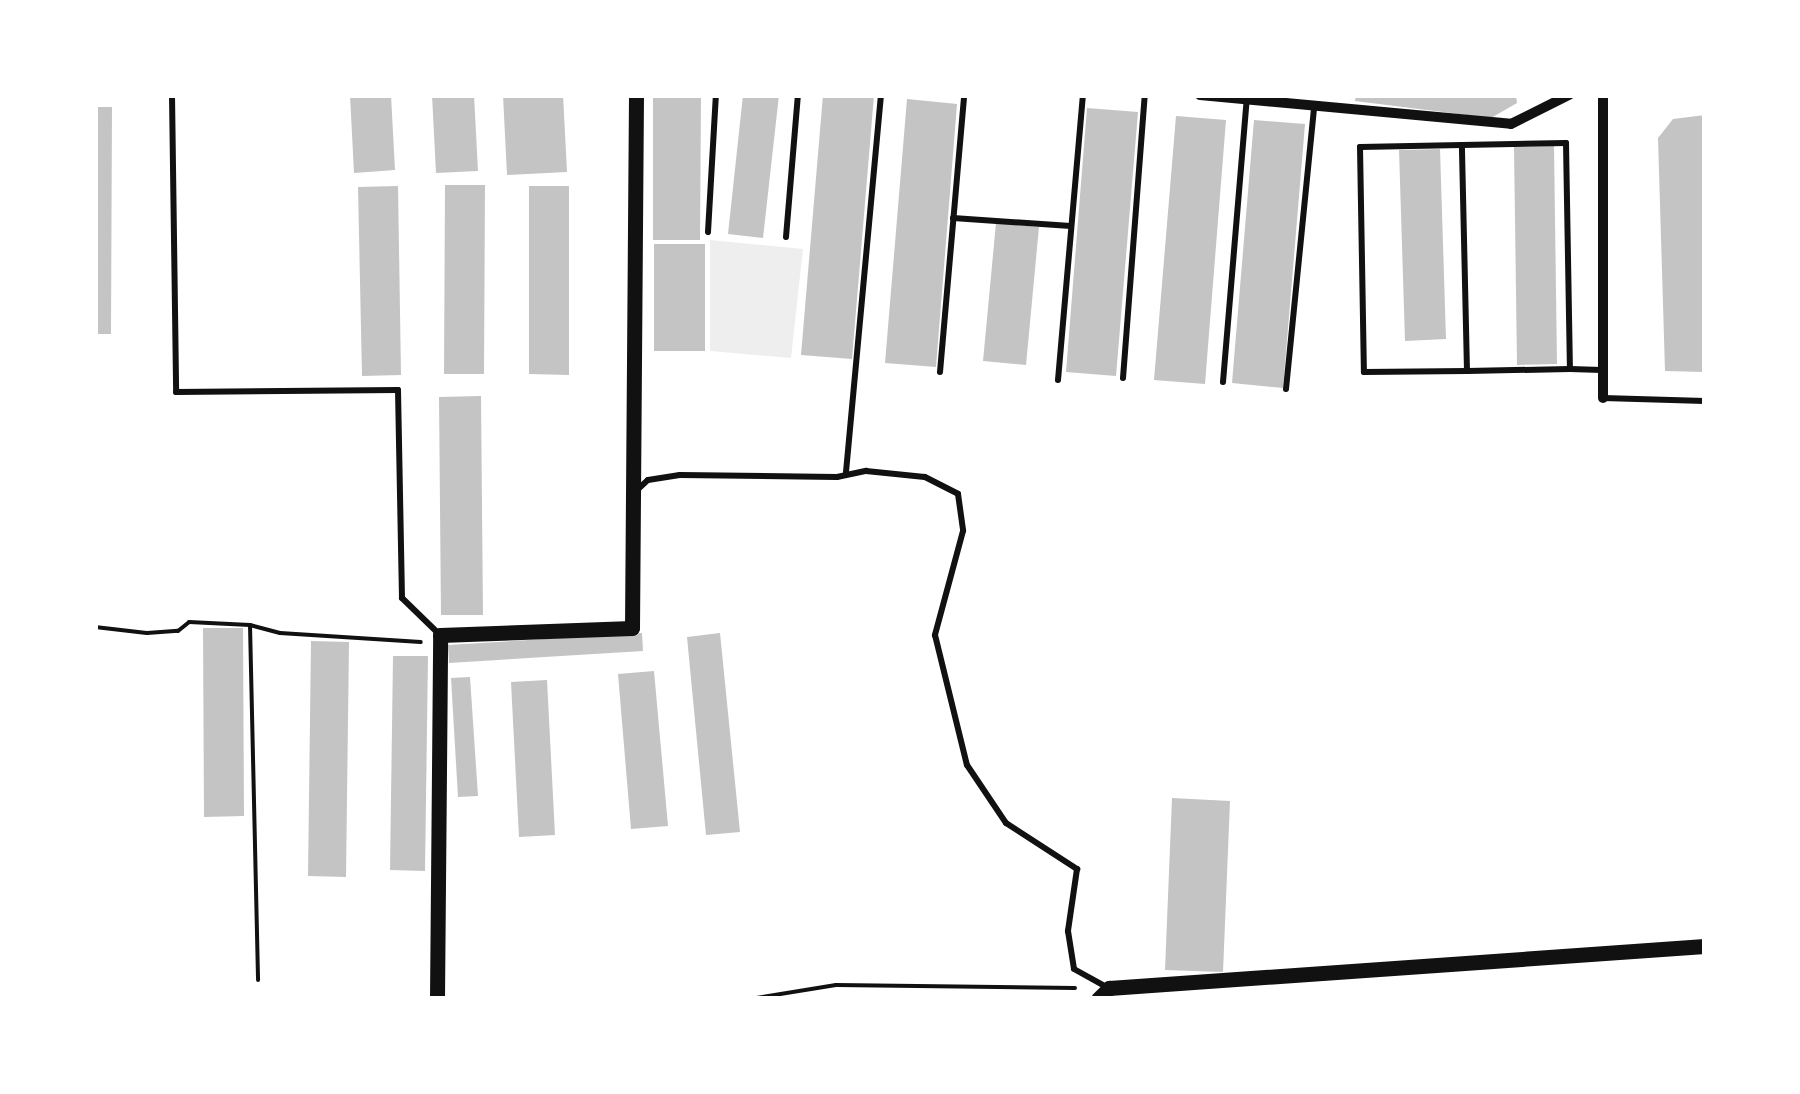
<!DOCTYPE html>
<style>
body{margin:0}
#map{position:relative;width:1800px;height:1094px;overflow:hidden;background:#fff;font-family:Signika,sans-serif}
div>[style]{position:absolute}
.green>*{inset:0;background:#eee}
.building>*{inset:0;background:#c4c4c4}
.path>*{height:4px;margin:-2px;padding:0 2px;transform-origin:2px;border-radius:2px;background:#111}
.service>*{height:6px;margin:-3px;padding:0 3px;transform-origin:3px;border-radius:3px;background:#111}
.minor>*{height:10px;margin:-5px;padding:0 5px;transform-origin:5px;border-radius:5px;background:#111}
.tertiary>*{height:15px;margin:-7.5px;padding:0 7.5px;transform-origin:7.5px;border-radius:7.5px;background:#111}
span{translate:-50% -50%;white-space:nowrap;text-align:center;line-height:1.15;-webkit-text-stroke:8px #fff;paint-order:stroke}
.frame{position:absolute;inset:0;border:98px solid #fff;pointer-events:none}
</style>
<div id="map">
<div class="green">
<i style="clip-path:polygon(710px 240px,803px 249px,791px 358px,710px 351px)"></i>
</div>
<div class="building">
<i style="clip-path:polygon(350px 95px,391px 95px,395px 170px,354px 173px)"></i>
<i style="clip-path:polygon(432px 95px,474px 95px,478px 171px,436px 173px)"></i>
<i style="clip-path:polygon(503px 95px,563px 95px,567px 172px,507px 175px)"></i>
<i style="clip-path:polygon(653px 95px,701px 95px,700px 240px,653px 240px)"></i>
<i style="clip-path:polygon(743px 95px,779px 95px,763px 238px,728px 234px)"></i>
<i style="clip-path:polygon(823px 95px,874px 95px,852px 359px,801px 355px)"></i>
<i style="clip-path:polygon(1356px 95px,1516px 95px,1517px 103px,1491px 118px,1355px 101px)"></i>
<i style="clip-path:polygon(907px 99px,957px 104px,936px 367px,885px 363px)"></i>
<i style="clip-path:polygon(95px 107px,112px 107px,111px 334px,95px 334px)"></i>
<i style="clip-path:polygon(1087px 108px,1138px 112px,1116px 376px,1066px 372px)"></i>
<i style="clip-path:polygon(1705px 115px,1705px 372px,1665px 371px,1658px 138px,1673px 119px)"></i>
<i style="clip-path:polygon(1176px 116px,1226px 120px,1205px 384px,1154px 380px)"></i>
<i style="clip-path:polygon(1254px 120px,1305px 124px,1283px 388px,1232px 383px)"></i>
<i style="clip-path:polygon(1554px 146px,1557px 364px,1517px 365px,1514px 147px)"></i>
<i style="clip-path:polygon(1440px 149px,1446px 339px,1405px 341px,1399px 150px)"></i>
<i style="clip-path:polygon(445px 185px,485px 185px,484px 374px,444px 374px)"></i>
<i style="clip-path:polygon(398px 186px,401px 375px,362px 376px,358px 187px)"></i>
<i style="clip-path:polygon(529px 186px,569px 186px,569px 375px,529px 374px)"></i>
<i style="clip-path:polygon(996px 223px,1039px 227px,1026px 365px,983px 361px)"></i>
<i style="clip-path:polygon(654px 244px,705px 244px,705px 351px,654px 351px)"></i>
<i style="clip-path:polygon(481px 396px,483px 615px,441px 615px,439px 397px)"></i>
<i style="clip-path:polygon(203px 628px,243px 628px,244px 816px,204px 817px)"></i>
<i style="clip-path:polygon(642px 633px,643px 651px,449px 663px,448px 645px)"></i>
<i style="clip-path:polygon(720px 633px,740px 832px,706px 835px,687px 637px)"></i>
<i style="clip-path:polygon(311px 641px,349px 642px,346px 877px,308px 876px)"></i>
<i style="clip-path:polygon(393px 656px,428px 656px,425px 871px,390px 870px)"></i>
<i style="clip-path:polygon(654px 671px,668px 826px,631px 829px,618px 674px)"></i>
<i style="clip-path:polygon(470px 677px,478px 796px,458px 797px,451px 678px)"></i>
<i style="clip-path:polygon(547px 680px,555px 835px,519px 837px,511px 682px)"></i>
<i style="clip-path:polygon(1172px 798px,1230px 801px,1223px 972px,1165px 970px)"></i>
</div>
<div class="path">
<i style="left:250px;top:625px;width:355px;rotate:88.7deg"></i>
<i style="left:95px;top:627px;width:52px;rotate:6.6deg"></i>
<i style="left:147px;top:633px;width:31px;rotate:-4deg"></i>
<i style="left:178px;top:631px;width:14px;rotate:-39deg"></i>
<i style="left:189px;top:622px;width:61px;rotate:2.8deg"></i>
<i style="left:250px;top:625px;width:31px;rotate:15deg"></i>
<i style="left:280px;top:633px;width:141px;rotate:3.7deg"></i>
<i style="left:750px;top:999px;width:87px;rotate:-9.2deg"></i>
<i style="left:836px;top:985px;width:239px;rotate:0.7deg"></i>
</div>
<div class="service">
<i style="left:172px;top:95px;width:297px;rotate:89.2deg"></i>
<i style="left:176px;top:392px;width:222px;rotate:-0.5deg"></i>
<i style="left:398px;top:390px;width:208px;rotate:88.9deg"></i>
<i style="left:402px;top:598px;width:52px;rotate:44.2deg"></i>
<i style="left:1462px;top:145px;width:102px;rotate:178.9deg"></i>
<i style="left:1360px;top:147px;width:225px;rotate:89deg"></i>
<i style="left:1364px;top:372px;width:103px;rotate:-0.6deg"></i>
<i style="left:953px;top:218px;width:118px;rotate:3.9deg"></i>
<i style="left:708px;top:232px;width:137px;rotate:-86.7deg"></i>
<i style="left:786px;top:237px;width:143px;rotate:-85.2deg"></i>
<i style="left:1570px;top:369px;width:103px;rotate:178.9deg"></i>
<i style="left:1467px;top:371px;width:226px;rotate:-91.3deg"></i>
<i style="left:1462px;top:145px;width:104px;rotate:-1.1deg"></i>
<i style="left:1566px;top:143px;width:226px;rotate:89deg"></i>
<i style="left:1570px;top:369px;width:32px;rotate:2deg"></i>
<i style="left:940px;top:372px;width:278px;rotate:-85deg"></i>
<i style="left:1123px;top:378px;width:284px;rotate:-85.6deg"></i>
<i style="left:1058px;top:380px;width:286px;rotate:-85deg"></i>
<i style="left:1223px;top:382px;width:284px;rotate:-85.2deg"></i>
<i style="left:1286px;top:389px;width:284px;rotate:-84.3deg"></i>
<i style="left:1603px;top:398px;width:102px;rotate:1.7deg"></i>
<i style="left:846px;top:472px;width:379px;rotate:-84.7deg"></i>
<i style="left:636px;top:491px;width:16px;rotate:-43deg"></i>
<i style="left:648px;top:480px;width:32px;rotate:-9deg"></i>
<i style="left:680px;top:475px;width:157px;rotate:0.7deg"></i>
<i style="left:837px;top:477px;width:30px;rotate:-12deg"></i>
<i style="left:866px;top:471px;width:59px;rotate:5.8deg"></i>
<i style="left:925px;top:477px;width:37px;rotate:27deg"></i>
<i style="left:958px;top:494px;width:37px;rotate:82deg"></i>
<i style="left:963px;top:531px;width:108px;rotate:105.1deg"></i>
<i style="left:935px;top:635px;width:134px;rotate:76.2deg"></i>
<i style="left:967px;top:765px;width:70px;rotate:56.1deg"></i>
<i style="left:1006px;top:823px;width:85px;rotate:32.9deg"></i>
<i style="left:1077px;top:869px;width:63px;rotate:98.3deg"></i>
<i style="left:1068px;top:931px;width:38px;rotate:81deg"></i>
<i style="left:1074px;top:969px;width:39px;rotate:29deg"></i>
</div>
<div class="minor">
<i style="left:1200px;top:95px;width:312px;rotate:5.3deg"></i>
<i style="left:1511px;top:124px;width:65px;rotate:-26.6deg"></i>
<i style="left:1603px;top:95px;width:303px;rotate:90deg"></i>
</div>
<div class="tertiary">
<i style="left:437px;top:999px;width:364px;rotate:-89.5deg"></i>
<i style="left:440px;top:635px;width:192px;rotate:-2.1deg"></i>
<i style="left:632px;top:628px;width:533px;rotate:-89.57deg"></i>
<i style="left:1098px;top:999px;width:16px;rotate:-45deg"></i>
<i style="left:1109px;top:988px;width:597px;rotate:-4.03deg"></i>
</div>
<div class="frame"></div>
</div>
